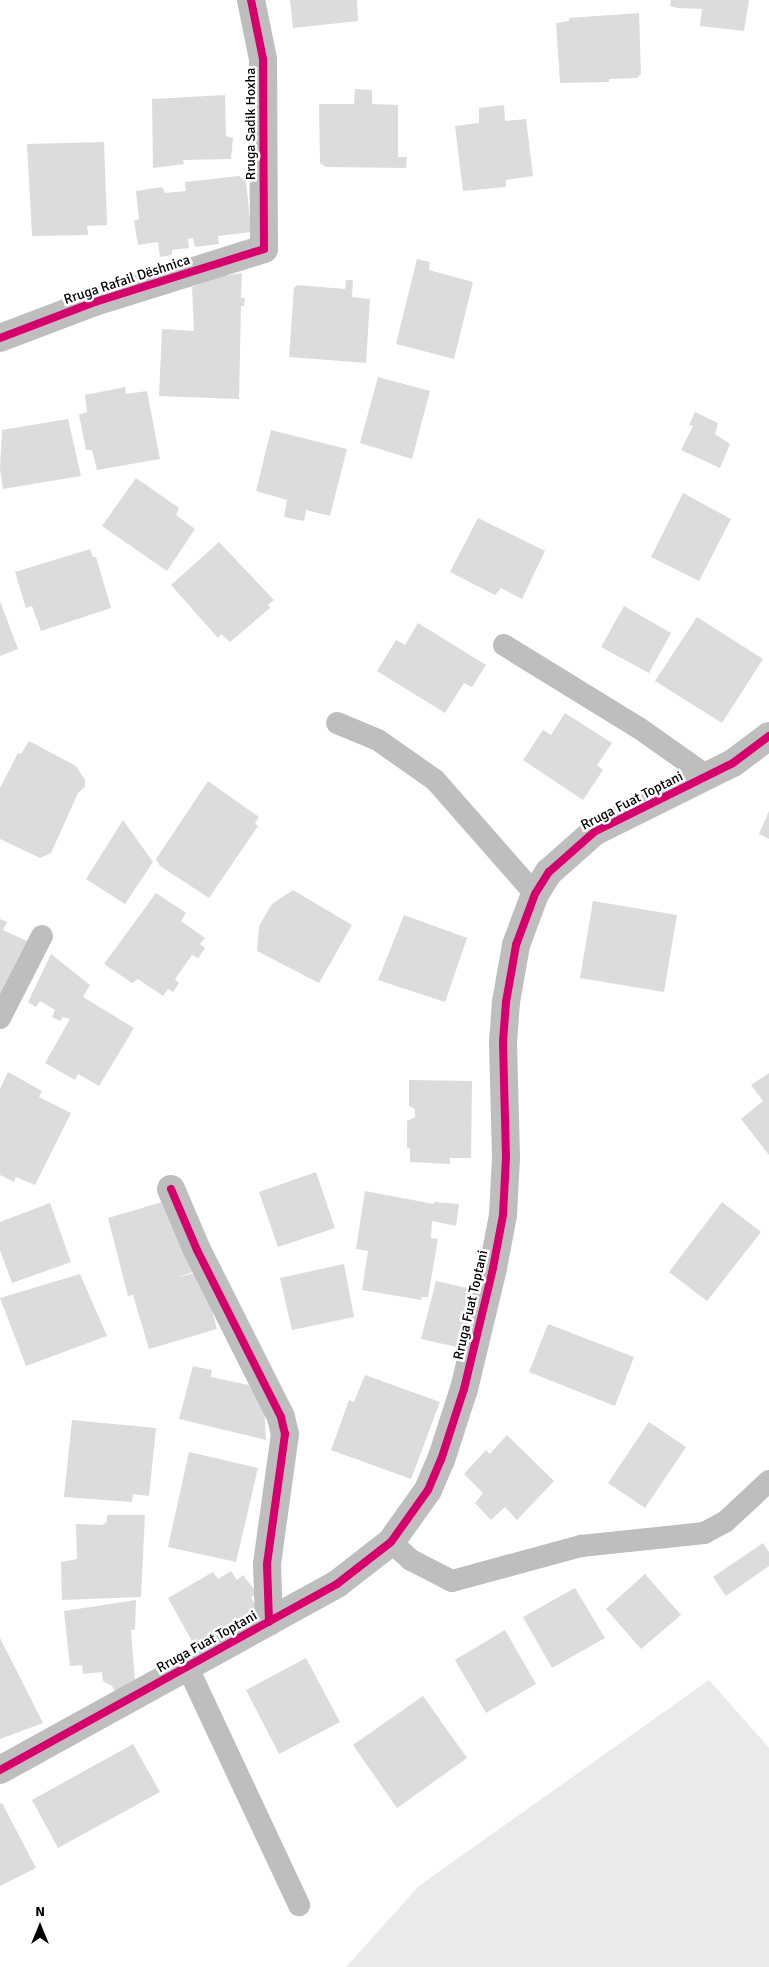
<!DOCTYPE html>
<meta charset="utf-8">
<style>
body{margin:0}
#map{position:relative;width:769px;height:1967px;overflow:hidden;background:#fff;font-family:Signika,sans-serif}
div>[style]{position:absolute}
.green>*{inset:0;background:#eaeaea}
.building>*{inset:0;background:#dcdcdc}
.service>*{height:22px;margin:-11px;padding:0 11px;transform-origin:11px;border-radius:11px;background:#bebebe}
.minor>*{height:28px;margin:-14px;padding:0 14px;transform-origin:14px;border-radius:14px;background:#bebebe}
.tertiary>*{height:28px;margin:-14px;padding:0 14px;transform-origin:14px;border-radius:14px;background:#bebebe}
.cycleway>*{height:8px;margin:-4px;padding:0 4px;transform-origin:4px;border-radius:4px;background:#d6006c}
span{translate:-50% -50%;white-space:nowrap;text-align:center;line-height:1.15;-webkit-text-stroke:5px #fff;paint-order:stroke}
.street-label{font-size:14px;color:#000}
.north{position:absolute;left:15px;top:1902px;width:50px;height:50px;-webkit-text-stroke:4px #fff;paint-order:stroke;rotate:0deg;font-size:14px;font-weight:700;line-height:20px;text-align:center;color:#000}
.north::after{content:'';display:block;margin:auto;width:18px;height:22px;background:#000;clip-path:polygon(50% 0,100% 100%,50% 72%,0 100%)}
</style>
<div id="map">
<div class="green">
<i style="clip-path:polygon(709px 1680px,769px 1748px,769px 1967px,346px 1967px,419px 1886px)"></i>
</div>
<div class="building">
<i style="clip-path:polygon(290px 0,357px 0,358px 21px,293px 28px)"></i>
<i style="clip-path:polygon(671px 0,749px 0,744px 31px,700px 26px,702px 9px,677px 8px,670px 6px)"></i>
<i style="clip-path:polygon(639px 13px,641px 74px,637px 78px,609px 79px,609px 82px,560px 83px,556px 23px,569px 21px,569px 18px)"></i>
<i style="clip-path:polygon(355px 89px,372px 90px,372px 104px,398px 105px,398px 157px,407px 157px,406px 168px,326px 167px,320px 163px,319px 104px,354px 104px)"></i>
<i style="clip-path:polygon(225px 95px,226px 136px,233px 138px,231px 159px,183px 160px,184px 164px,153px 168px,152px 99px)"></i>
<i style="clip-path:polygon(504px 105px,505px 121px,526px 119px,533px 176px,506px 180px,506px 187px,463px 191px,455px 126px,479px 123px,479px 108px)"></i>
<i style="clip-path:polygon(104px 142px,107px 225px,87px 226px,88px 235px,32px 236px,27px 144px)"></i>
<i style="clip-path:polygon(239px 176px,246px 181px,251px 232px,218px 236px,219px 244px,195px 247px,193px 238px,188px 239px,189px 248px,172px 250px,172px 255px,160px 257px,158px 242px,138px 245px,134px 221px,139px 219px,136px 191px,162px 187px,165px 193px,186px 191px,185px 182px)"></i>
<i style="clip-path:polygon(417px 259px,430px 262px,429px 270px,473px 282px,454px 359px,396px 344px)"></i>
<i style="clip-path:polygon(242px 273px,241px 298px,245px 298px,244px 306px,241px 306px,239px 399px,159px 396px,162px 329px,194px 331px,192px 287px,218px 277px)"></i>
<i style="clip-path:polygon(346px 280px,353px 280px,352px 297px,370px 299px,366px 363px,289px 357px,294px 288px,297px 285px,345px 289px)"></i>
<i style="clip-path:polygon(378px 377px,430px 391px,412px 459px,360px 443px)"></i>
<i style="clip-path:polygon(125px 387px,126px 394px,147px 391px,160px 459px,97px 470px,92px 450px,86px 450px,79px 415px,87px 412px,85px 395px)"></i>
<i style="clip-path:polygon(695px 412px,718px 423px,715px 434px,730px 444px,720px 468px,681px 450px,693px 426px,689px 425px)"></i>
<i style="clip-path:polygon(68px 419px,81px 476px,3px 489px,0 469px,2px 430px)"></i>
<i style="clip-path:polygon(271px 430px,347px 449px,330px 516px,306px 510px,304px 521px,284px 517px,287px 500px,256px 491px)"></i>
<i style="clip-path:polygon(136px 478px,179px 508px,176px 515px,195px 529px,167px 571px,102px 526px)"></i>
<i style="clip-path:polygon(683px 493px,731px 519px,699px 581px,651px 557px)"></i>
<i style="clip-path:polygon(478px 518px,545px 551px,522px 599px,501px 588px,495px 595px,450px 572px)"></i>
<i style="clip-path:polygon(219px 542px,274px 600px,268px 605px,270px 608px,230px 642px,221px 634px,218px 638px,171px 585px)"></i>
<i style="clip-path:polygon(90px 549px,93px 557px,96px 557px,111px 608px,41px 631px,32px 606px,26px 608px,15px 572px)"></i>
<i style="clip-path:polygon(0 601px,18px 649px,0 656px)"></i>
<i style="clip-path:polygon(624px 606px,671px 633px,649px 673px,601px 647px)"></i>
<i style="clip-path:polygon(697px 617px,763px 659px,722px 723px,655px 681px)"></i>
<i style="clip-path:polygon(418px 623px,486px 665px,472px 687px,464px 683px,445px 713px,377px 671px,396px 640px,405px 645px)"></i>
<i style="clip-path:polygon(565px 713px,612px 743px,597px 765px,603px 770px,583px 800px,523px 760px,543px 730px,551px 735px)"></i>
<i style="clip-path:polygon(29px 741px,76px 766px,85px 780px,85px 787px,78px 793px,51px 853px,40px 858px,0 839px,0 788px,18px 753px,21px 754px)"></i>
<i style="clip-path:polygon(208px 781px,259px 817px,255px 823px,258px 826px,209px 898px,160px 866px,156px 859px)"></i>
<i style="clip-path:polygon(769px 811px,769px 839px,759px 834px)"></i>
<i style="clip-path:polygon(123px 820px,153px 862px,125px 904px,86px 879px)"></i>
<i style="clip-path:polygon(293px 890px,352px 925px,319px 983px,257px 951px,259px 926px,272px 904px)"></i>
<i style="clip-path:polygon(156px 893px,186px 913px,181px 921px,205px 938px,200px 944px,205px 948px,198px 958px,192px 955px,175px 979px,179px 983px,173px 992px,168px 989px,163px 996px,138px 979px,132px 983px,104px 964px)"></i>
<i style="clip-path:polygon(593px 901px,677px 915px,664px 992px,580px 978px)"></i>
<i style="clip-path:polygon(404px 915px,467px 938px,445px 1002px,378px 980px)"></i>
<i style="clip-path:polygon(0 919px,7px 922px,3px 930px,27px 941px,0 994px)"></i>
<i style="clip-path:polygon(51px 954px,90px 985px,83px 997px,134px 1028px,99px 1086px,78px 1074px,75px 1080px,45px 1063px,70px 1019px,63px 1017px,60px 1021px,52px 1017px,55px 1010px,40px 1001px,36px 1007px,28px 1002px)"></i>
<i style="clip-path:polygon(8px 1072px,42px 1091px,39px 1097px,71px 1113px,35px 1185px,16px 1177px,14px 1182px,0 1175px,0 1089px)"></i>
<i style="clip-path:polygon(769px 1073px,769px 1155px,741px 1119px,763px 1101px,751px 1085px)"></i>
<i style="clip-path:polygon(409px 1080px,472px 1081px,471px 1158px,450px 1158px,450px 1164px,410px 1162px,410px 1148px,407px 1148px,407px 1121px,415px 1117px,415px 1109px,409px 1106px)"></i>
<i style="clip-path:polygon(316px 1172px,335px 1228px,278px 1247px,259px 1192px)"></i>
<i style="clip-path:polygon(365px 1191px,434px 1204px,434px 1202px,459px 1204px,456px 1226px,432px 1221px,431px 1238px,438px 1239px,428px 1297px,422px 1297px,421px 1300px,362px 1290px,368px 1251px,356px 1249px)"></i>
<i style="clip-path:polygon(169px 1200px,198px 1270px,176px 1278px,201px 1271px,217px 1329px,149px 1349px,133px 1295px,139px 1293px,128px 1296px,108px 1218px)"></i>
<i style="clip-path:polygon(722px 1202px,761px 1232px,707px 1301px,669px 1272px)"></i>
<i style="clip-path:polygon(50px 1203px,71px 1262px,12px 1283px,0 1250px,0 1222px)"></i>
<i style="clip-path:polygon(344px 1264px,354px 1317px,292px 1330px,280px 1278px)"></i>
<i style="clip-path:polygon(80px 1274px,107px 1336px,26px 1366px,0 1298px)"></i>
<i style="clip-path:polygon(436px 1281px,476px 1290px,466px 1349px,421px 1339px)"></i>
<i style="clip-path:polygon(548px 1324px,634px 1357px,615px 1406px,529px 1372px)"></i>
<i style="clip-path:polygon(193px 1366px,212px 1370px,211px 1377px,249px 1385px,264px 1404px,266px 1440px,179px 1419px)"></i>
<i style="clip-path:polygon(365px 1375px,440px 1402px,411px 1479px,331px 1450px,349px 1400px,354px 1402px)"></i>
<i style="clip-path:polygon(72px 1420px,156px 1428px,149px 1496px,133px 1494px,132px 1502px,64px 1497px)"></i>
<i style="clip-path:polygon(649px 1422px,686px 1447px,645px 1508px,608px 1483px)"></i>
<i style="clip-path:polygon(507px 1435px,554px 1481px,517px 1520px,505px 1507px,491px 1520px,475px 1503px,483px 1493px,464px 1474px,486px 1450px,490px 1454px)"></i>
<i style="clip-path:polygon(189px 1452px,258px 1468px,236px 1562px,168px 1547px)"></i>
<i style="clip-path:polygon(107px 1515px,145px 1515px,141px 1597px,62px 1600px,61px 1562px,77px 1559px,76px 1524px,102px 1525px,107px 1522px)"></i>
<i style="clip-path:polygon(763px 1543px,769px 1552px,769px 1566px,726px 1596px,713px 1577px)"></i>
<i style="clip-path:polygon(231px 1571px,237px 1580px,243px 1575px,257px 1593px,251px 1598px,259px 1609px,194px 1645px,168px 1598px,213px 1572px,218px 1579px)"></i>
<i style="clip-path:polygon(645px 1574px,681px 1615px,641px 1649px,606px 1609px)"></i>
<i style="clip-path:polygon(575px 1588px,605px 1638px,552px 1668px,523px 1617px)"></i>
<i style="clip-path:polygon(136px 1600px,135px 1630px,131px 1630px,135px 1681px,116px 1694px,112px 1686px,103px 1681px,102px 1672px,83px 1674px,82px 1665px,70px 1666px,64px 1611px)"></i>
<i style="clip-path:polygon(505px 1630px,536px 1684px,486px 1713px,455px 1660px)"></i>
<i style="clip-path:polygon(0 1638px,43px 1723px,0 1739px)"></i>
<i style="clip-path:polygon(306px 1658px,340px 1722px,279px 1754px,246px 1690px)"></i>
<i style="clip-path:polygon(423px 1696px,467px 1758px,397px 1808px,353px 1745px)"></i>
<i style="clip-path:polygon(133px 1744px,160px 1792px,58px 1848px,32px 1800px)"></i>
<i style="clip-path:polygon(2px 1803px,36px 1868px,0 1886px,0 1804px)"></i>
</div>
<div class="service">
<i style="left:504px;top:645px;width:158px;rotate:31.6deg"></i>
<i style="left:639px;top:728px;width:83px;rotate:35.2deg"></i>
<i style="left:337px;top:723px;width:44px;rotate:22.5deg"></i>
<i style="left:378px;top:740px;width:70px;rotate:35.1deg"></i>
<i style="left:435px;top:780px;width:152px;rotate:48.7deg"></i>
<i style="left:0;top:1018px;width:92px;rotate:-62.9deg"></i>
<i style="left:391px;top:1542px;width:27px;rotate:42deg"></i>
<i style="left:411px;top:1560px;width:46px;rotate:27.1deg"></i>
<i style="left:452px;top:1581px;width:134px;rotate:-15.2deg"></i>
<i style="left:581px;top:1546px;width:124px;rotate:-6deg"></i>
<i style="left:704px;top:1533px;width:24px;rotate:-28deg"></i>
<i style="left:725px;top:1522px;width:60px;rotate:-43deg"></i>
<i style="left:188px;top:1668px;width:262px;rotate:64.9deg"></i>
</div>
<div class="minor">
<i style="left:0;top:338px;width:102px;rotate:-20.8deg"></i>
<i style="left:95px;top:302px;width:177px;rotate:-17.4deg"></i>
<i style="left:264px;top:249px;width:190px;rotate:-90.3deg"></i>
<i style="left:263px;top:59px;width:60px;rotate:-101.5deg"></i>
<i style="left:171px;top:1189px;width:66px;rotate:66.9deg"></i>
<i style="left:197px;top:1250px;width:187px;rotate:63.3deg"></i>
<i style="left:281px;top:1417px;width:17px;rotate:77deg"></i>
<i style="left:285px;top:1434px;width:131px;rotate:97.9deg"></i>
<i style="left:267px;top:1564px;width:58px;rotate:88deg"></i>
</div>
<div class="tertiary">
<i style="left:0;top:1770px;width:385px;rotate:-28.9deg"></i>
<i style="left:337px;top:1584px;width:68px;rotate:-37.9deg"></i>
<i style="left:391px;top:1542px;width:64px;rotate:-54.6deg"></i>
<i style="left:428px;top:1490px;width:33px;rotate:-67deg"></i>
<i style="left:441px;top:1460px;width:75px;rotate:-72.1deg"></i>
<i style="left:464px;top:1389px;width:124px;rotate:-76.5deg"></i>
<i style="left:493px;top:1268px;width:54px;rotate:-79.3deg"></i>
<i style="left:503px;top:1215px;width:58px;rotate:-87deg"></i>
<i style="left:506px;top:1157px;width:115px;rotate:-91.5deg"></i>
<i style="left:503px;top:1042px;width:40px;rotate:-85.7deg"></i>
<i style="left:506px;top:1002px;width:58px;rotate:-80deg"></i>
<i style="left:516px;top:945px;width:54px;rotate:-69.6deg"></i>
<i style="left:535px;top:894px;width:26px;rotate:-58deg"></i>
<i style="left:549px;top:872px;width:60px;rotate:-41.6deg"></i>
<i style="left:594px;top:832px;width:155px;rotate:-26.4deg"></i>
<i style="left:733px;top:763px;width:45px;rotate:-36.9deg"></i>
</div>
<div class="cycleway">
<i style="left:0;top:338px;width:102px;rotate:-20.8deg"></i>
<i style="left:95px;top:302px;width:177px;rotate:-17.4deg"></i>
<i style="left:264px;top:249px;width:190px;rotate:-90.3deg"></i>
<i style="left:263px;top:59px;width:60px;rotate:-101.5deg"></i>
<i style="left:171px;top:1189px;width:66px;rotate:66.9deg"></i>
<i style="left:197px;top:1250px;width:187px;rotate:63.3deg"></i>
<i style="left:281px;top:1417px;width:17px;rotate:77deg"></i>
<i style="left:285px;top:1434px;width:131px;rotate:97.9deg"></i>
<i style="left:267px;top:1564px;width:58px;rotate:88deg"></i>
<i style="left:0;top:1770px;width:385px;rotate:-28.9deg"></i>
<i style="left:337px;top:1584px;width:68px;rotate:-37.9deg"></i>
<i style="left:391px;top:1542px;width:64px;rotate:-54.6deg"></i>
<i style="left:428px;top:1490px;width:33px;rotate:-67deg"></i>
<i style="left:441px;top:1460px;width:75px;rotate:-72.1deg"></i>
<i style="left:464px;top:1389px;width:124px;rotate:-76.5deg"></i>
<i style="left:493px;top:1268px;width:54px;rotate:-79.3deg"></i>
<i style="left:503px;top:1215px;width:58px;rotate:-87deg"></i>
<i style="left:506px;top:1157px;width:115px;rotate:-91.5deg"></i>
<i style="left:503px;top:1042px;width:40px;rotate:-85.7deg"></i>
<i style="left:506px;top:1002px;width:58px;rotate:-80deg"></i>
<i style="left:516px;top:945px;width:54px;rotate:-69.6deg"></i>
<i style="left:535px;top:894px;width:26px;rotate:-58deg"></i>
<i style="left:549px;top:872px;width:60px;rotate:-41.6deg"></i>
<i style="left:594px;top:832px;width:155px;rotate:-26.4deg"></i>
<i style="left:733px;top:763px;width:45px;rotate:-36.9deg"></i>
</div>
<div class="street-label">
<span style="left:251px;top:124px;rotate:-90deg">Rruga Sadik Hoxha</span>
<span style="left:127px;top:280px;rotate:-18deg">Rruga Rafail Dëshnica</span>
<span style="left:632px;top:801px;rotate:-27deg">Rruga Fuat Toptani</span>
<span style="left:471px;top:1305px;rotate:-77deg">Rruga Fuat Toptani</span>
<span style="left:207px;top:1642px;rotate:-29deg">Rruga Fuat Toptani</span>
</div>
<div class="north">N</div>
</div>
